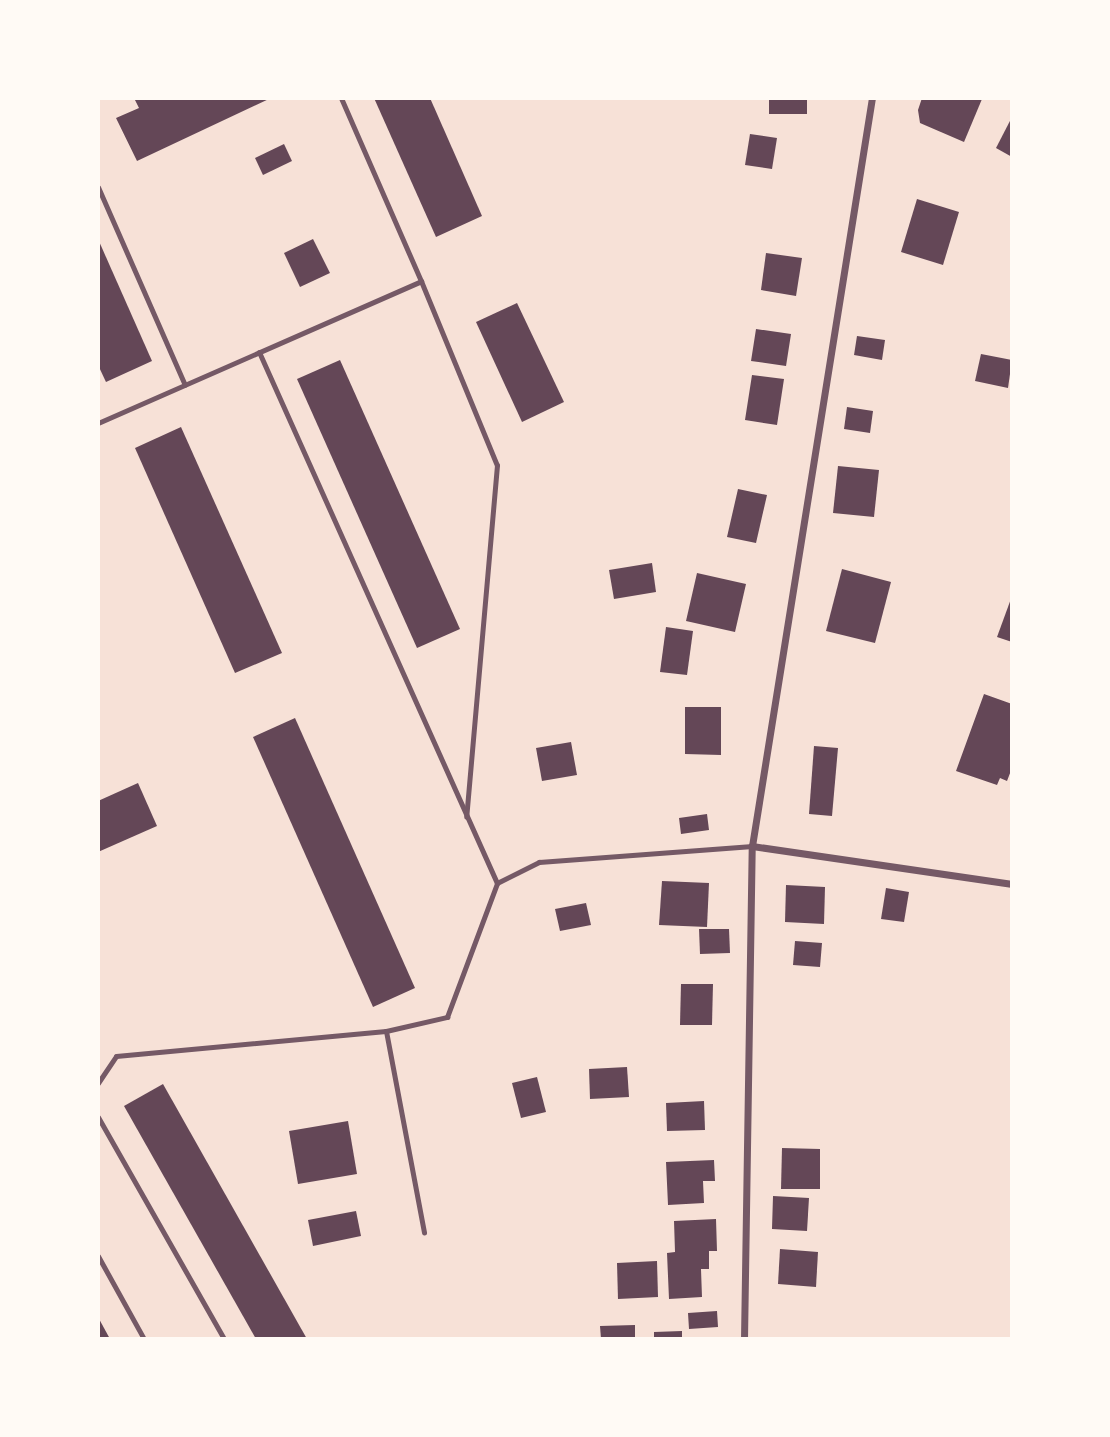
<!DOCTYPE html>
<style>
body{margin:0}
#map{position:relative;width:1110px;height:1437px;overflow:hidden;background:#f7e1d7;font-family:Merriweather,serif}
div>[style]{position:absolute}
.building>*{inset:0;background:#644757}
.service>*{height:5px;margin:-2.5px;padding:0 2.5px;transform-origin:2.5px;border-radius:2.5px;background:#755966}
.minor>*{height:7px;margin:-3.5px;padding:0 3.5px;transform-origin:3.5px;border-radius:3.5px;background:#755966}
span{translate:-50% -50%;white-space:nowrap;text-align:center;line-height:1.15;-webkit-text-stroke:7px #fffaf5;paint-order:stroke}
.frame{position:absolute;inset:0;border:100px solid #fffaf5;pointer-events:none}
</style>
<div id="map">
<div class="building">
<i style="clip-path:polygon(134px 98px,271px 98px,137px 161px,116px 118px,139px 108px)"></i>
<i style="clip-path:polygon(374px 98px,430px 98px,482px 216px,436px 237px)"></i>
<i style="clip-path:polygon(769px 98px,807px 98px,807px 114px,769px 114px)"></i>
<i style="clip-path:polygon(922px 98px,982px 99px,964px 142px,920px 123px,918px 110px)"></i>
<i style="clip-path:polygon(1012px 117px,1012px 157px,996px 148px)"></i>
<i style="clip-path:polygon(750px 134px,777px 138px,772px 169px,745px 165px)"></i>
<i style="clip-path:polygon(284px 144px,292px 161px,263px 175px,255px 158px)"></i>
<i style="clip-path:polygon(917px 199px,959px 212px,943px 265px,901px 252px)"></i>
<i style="clip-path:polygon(98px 239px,152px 361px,106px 382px,98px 365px)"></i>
<i style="clip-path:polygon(313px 239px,330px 273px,300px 287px,284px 253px)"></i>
<i style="clip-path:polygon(766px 253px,802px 258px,796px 296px,761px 290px)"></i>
<i style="clip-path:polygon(517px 303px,564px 402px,522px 422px,476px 322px)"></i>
<i style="clip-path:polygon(756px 329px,791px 334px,786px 366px,751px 361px)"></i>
<i style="clip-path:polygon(857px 336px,885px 340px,882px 360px,854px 355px)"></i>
<i style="clip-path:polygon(981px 354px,1012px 360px,1008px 388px,975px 381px)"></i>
<i style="clip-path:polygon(340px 360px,460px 629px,417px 648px,297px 379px)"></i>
<i style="clip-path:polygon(752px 375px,784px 379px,777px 425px,745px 420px)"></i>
<i style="clip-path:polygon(847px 407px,873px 411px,870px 433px,844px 429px)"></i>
<i style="clip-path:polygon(181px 427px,282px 653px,235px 673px,135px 448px)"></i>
<i style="clip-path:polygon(838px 466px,879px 470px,874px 517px,833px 513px)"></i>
<i style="clip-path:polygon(738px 489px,767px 495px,756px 543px,727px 537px)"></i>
<i style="clip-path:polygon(652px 563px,656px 592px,614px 599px,609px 570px)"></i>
<i style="clip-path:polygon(842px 569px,891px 582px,875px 643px,826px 631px)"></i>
<i style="clip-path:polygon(697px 573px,746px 584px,735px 632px,686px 621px)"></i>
<i style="clip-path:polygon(1012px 596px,1012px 642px,997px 637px)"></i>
<i style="clip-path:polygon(666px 627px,693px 631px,687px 675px,660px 672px)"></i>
<i style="clip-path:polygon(984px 694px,1012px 704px,1012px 768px,1007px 781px,1000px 778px,997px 785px,956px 771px)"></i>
<i style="clip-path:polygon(685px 707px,721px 707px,721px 755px,685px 754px)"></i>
<i style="clip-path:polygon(295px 718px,415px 988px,373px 1007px,253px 737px)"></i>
<i style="clip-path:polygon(571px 742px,577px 775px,542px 781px,536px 748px)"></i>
<i style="clip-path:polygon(814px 746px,838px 748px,832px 816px,809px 814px)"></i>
<i style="clip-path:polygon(138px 783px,157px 826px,98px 852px,98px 801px)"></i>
<i style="clip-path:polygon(707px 814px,709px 830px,681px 834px,679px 818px)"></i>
<i style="clip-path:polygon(662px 881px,709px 883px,707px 927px,659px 925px)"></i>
<i style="clip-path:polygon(786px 885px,825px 887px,824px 924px,785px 922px)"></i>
<i style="clip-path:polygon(886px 888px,909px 892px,904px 922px,881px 919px)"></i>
<i style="clip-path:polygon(586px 903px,591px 925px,560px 931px,555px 909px)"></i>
<i style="clip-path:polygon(699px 929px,729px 929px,730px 953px,700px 954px)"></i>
<i style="clip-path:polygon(795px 941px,822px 943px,820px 967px,793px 965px)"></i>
<i style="clip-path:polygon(681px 984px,713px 984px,712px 1025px,680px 1025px)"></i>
<i style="clip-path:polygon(627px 1067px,629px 1097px,590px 1099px,589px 1069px)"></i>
<i style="clip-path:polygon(537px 1077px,546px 1112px,521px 1118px,512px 1083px)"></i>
<i style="clip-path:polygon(163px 1084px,307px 1339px,256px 1339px,124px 1106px)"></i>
<i style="clip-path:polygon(704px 1101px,705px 1130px,667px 1131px,666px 1103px)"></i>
<i style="clip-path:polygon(348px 1121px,357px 1174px,298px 1184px,289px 1131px)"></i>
<i style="clip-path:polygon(782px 1148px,820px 1149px,820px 1189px,781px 1189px)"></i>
<i style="clip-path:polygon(714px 1160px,715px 1181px,703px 1181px,704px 1203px,668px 1205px,666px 1162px)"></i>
<i style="clip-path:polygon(773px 1196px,809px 1198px,807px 1231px,772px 1229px)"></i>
<i style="clip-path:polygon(356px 1211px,361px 1236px,313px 1246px,308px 1220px)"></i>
<i style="clip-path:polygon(716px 1219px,717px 1251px,709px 1251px,709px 1269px,701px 1269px,702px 1297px,669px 1299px,667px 1253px,675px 1252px,674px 1221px)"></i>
<i style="clip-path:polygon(780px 1249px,818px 1252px,816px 1287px,778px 1284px)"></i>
<i style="clip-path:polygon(657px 1261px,658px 1297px,618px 1299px,617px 1263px)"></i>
<i style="clip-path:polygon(717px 1311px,718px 1327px,689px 1329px,688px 1313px)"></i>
<i style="clip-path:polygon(98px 1317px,110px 1339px,98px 1339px)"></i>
<i style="clip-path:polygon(635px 1325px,635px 1339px,601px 1339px,600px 1326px)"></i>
<i style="clip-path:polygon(682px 1331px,682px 1339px,654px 1339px,654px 1332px)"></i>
</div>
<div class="service">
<i style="left:98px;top:187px;width:216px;rotate:66.3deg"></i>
<i style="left:421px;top:281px;width:199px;rotate:67.6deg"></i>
<i style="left:497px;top:465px;width:353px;rotate:95deg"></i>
<i style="left:259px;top:352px;width:582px;rotate:65.86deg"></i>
<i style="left:98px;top:423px;width:353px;rotate:-23.7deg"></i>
<i style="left:421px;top:281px;width:200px;rotate:-113.6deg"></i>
<i style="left:386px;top:1031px;width:205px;rotate:79.3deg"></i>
<i style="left:98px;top:1083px;width:32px;rotate:-56deg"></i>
<i style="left:116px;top:1056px;width:271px;rotate:-5.3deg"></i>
<i style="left:386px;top:1031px;width:63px;rotate:-12.9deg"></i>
<i style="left:447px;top:1017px;width:143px;rotate:-69.5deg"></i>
<i style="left:497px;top:883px;width:47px;rotate:-26.6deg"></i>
<i style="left:539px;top:862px;width:214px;rotate:-4.3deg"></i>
<i style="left:98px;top:1117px;width:255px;rotate:60.4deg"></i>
<i style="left:98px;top:1256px;width:95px;rotate:61deg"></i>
</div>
<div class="minor">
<i style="left:752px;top:846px;width:263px;rotate:8.3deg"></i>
<i style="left:744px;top:1339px;width:493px;rotate:-89.1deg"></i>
<i style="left:752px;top:846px;width:758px;rotate:-80.89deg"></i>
</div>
<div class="frame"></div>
</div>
